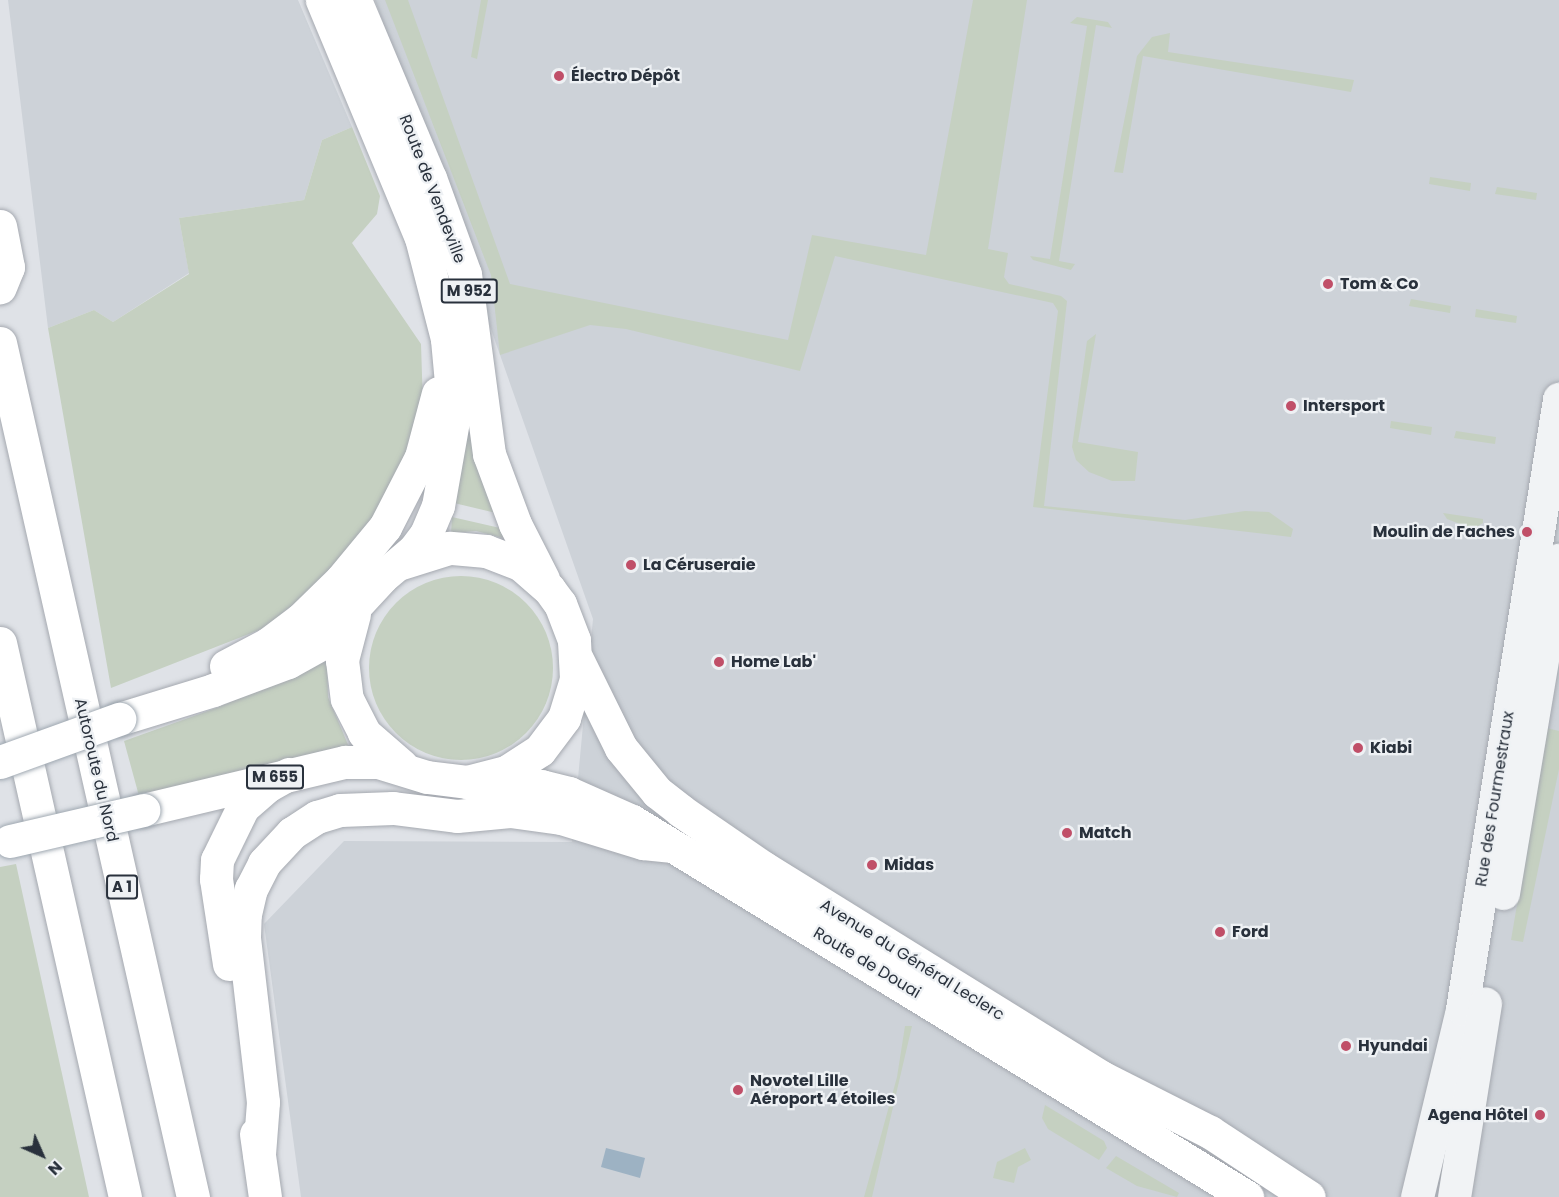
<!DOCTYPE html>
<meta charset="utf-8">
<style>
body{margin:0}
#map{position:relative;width:1559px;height:1197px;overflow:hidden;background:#dfe2e7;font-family:Poppins,sans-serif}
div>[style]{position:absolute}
.built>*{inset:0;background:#cdd2d8}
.green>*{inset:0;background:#c5d0c1}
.round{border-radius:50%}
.water>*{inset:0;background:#9db2c3}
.roads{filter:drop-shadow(0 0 2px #a5a9b0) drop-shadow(0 0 2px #a5a9b0)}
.minor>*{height:33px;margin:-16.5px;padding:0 16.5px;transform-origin:16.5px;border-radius:16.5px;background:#f1f3f5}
.major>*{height:33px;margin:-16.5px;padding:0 16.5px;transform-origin:16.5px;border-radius:16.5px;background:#fff}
.highway>*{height:33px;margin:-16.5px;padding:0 16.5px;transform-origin:16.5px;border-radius:16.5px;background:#fff}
.bridges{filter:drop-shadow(0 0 2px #9fa8b1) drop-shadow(0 0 2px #9fa8b1)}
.major-bridge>*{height:33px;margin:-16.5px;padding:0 16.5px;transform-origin:16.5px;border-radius:16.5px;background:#fff}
.dots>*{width:16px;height:16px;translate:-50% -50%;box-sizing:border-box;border:3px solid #eef1f4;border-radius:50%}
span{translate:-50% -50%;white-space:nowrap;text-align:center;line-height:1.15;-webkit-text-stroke:4.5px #eef1f4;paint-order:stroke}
.shield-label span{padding:2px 4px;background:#eef1f4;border:2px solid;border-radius:4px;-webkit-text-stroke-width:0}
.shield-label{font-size:15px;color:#29313c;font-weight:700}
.poi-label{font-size:16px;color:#29313c;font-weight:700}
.left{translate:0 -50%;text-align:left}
.right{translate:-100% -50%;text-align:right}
.street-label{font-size:16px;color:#29313c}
.north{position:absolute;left:12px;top:1125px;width:60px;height:60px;-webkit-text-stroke:4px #eef1f4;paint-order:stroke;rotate:135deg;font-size:16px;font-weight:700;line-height:24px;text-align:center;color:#29313c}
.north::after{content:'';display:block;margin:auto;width:21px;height:27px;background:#29313c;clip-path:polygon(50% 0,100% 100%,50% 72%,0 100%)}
</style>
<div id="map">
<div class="built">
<i style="clip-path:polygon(8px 0,298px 0,352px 127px,322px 140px,304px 200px,179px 218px,189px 273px,113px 322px,94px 310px,48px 328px)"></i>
<i style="clip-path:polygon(375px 0,1559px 0,1559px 1197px,301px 1197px,264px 924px,344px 841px,572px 842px,593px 619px)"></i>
</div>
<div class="green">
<i style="clip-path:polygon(385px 0,408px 0,510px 284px,788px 340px,812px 235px,926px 255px,973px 0,1027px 0,988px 249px,1008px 253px,1004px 277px,1009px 284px,1061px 296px,1067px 301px,1044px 506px,1185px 520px,1245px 511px,1269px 512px,1293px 529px,1291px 537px,1033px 507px,1058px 311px,1053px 303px,835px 256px,800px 371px,626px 329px,590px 325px,500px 355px,491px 275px)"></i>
<i style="clip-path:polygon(481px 0,488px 0,477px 59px,471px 57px)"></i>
<i style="clip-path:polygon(1077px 17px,1108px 22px,1112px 28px,1096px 25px,1059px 261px,1075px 264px,1071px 270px,1033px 260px,1030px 256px,1050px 259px,1087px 26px,1070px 23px)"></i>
<i style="clip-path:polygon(1170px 33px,1168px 52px,1354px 80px,1351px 92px,1143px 56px,1123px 173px,1114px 172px,1137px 56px,1152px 37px)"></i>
<i style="clip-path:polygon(352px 127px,380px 196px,377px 214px,352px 243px,421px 344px,423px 406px,393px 493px,324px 580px,264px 628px,111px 688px,48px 328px,94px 310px,113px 322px,189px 274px,179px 218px,304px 200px,322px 140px)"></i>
<i style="clip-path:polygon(1430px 177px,1471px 183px,1470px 191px,1429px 184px)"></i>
<i style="clip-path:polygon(1497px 187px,1537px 193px,1536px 200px,1495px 194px)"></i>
<i style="clip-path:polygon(1411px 299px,1451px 306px,1450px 313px,1409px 306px)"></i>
<i style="clip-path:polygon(1476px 309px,1517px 316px,1516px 323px,1475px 317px)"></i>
<i style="clip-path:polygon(1096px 334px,1078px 442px,1138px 452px,1135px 481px,1112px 481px,1089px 472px,1076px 460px,1072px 447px,1087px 341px)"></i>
<i style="clip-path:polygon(468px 412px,496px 513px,454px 503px)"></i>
<i style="clip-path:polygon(1391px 421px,1432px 427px,1431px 435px,1390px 428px)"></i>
<i style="clip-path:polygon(1456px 431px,1496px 437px,1495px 444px,1454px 438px)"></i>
<i style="clip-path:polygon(1443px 513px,1483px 519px,1483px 523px,1473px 529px,1447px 519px)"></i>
<i style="clip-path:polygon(452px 517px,500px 528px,503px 538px,476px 531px,451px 533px)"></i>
<i class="round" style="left:369px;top:576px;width:184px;height:184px"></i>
<i style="clip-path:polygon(327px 659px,328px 697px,349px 747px,139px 796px,124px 741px,219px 707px)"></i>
<i style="clip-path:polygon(1547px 728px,1559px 731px,1559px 769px,1523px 942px,1511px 940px)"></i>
<i style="clip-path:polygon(16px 864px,89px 1197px,0 1197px,0 867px)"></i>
<i style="clip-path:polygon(905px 1026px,912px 1026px,872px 1197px,864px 1197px,897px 1077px)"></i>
<i style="clip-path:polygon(1045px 1105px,1104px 1141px,1107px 1148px,1099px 1160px,1048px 1129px,1042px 1118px)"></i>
<i style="clip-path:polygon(1025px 1148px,1031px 1160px,1018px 1167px,1014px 1183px,993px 1178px,997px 1162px)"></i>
<i style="clip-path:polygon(1116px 1156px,1179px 1193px,1177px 1197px,1137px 1186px,1106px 1168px)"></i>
</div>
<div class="water">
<i style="clip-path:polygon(606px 1148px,645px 1158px,640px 1178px,601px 1167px)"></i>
</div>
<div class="roads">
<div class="minor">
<i style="left:1503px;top:893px;width:338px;rotate:-80.5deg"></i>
<i style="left:1417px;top:1197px;width:193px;rotate:-76.5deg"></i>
<i style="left:1462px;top:1009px;width:618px;rotate:-80.96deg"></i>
<i style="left:1454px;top:1197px;width:196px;rotate:-80.9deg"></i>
</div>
<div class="major">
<i style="left:355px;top:0;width:193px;rotate:67.2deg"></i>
<i style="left:430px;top:178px;width:102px;rotate:70deg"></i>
<i style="left:465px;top:274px;width:182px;rotate:82.4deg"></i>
<i style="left:489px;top:454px;width:75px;rotate:69.6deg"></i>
<i style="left:515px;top:524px;width:62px;rotate:63deg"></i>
<i style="left:354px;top:614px;width:48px;rotate:104.6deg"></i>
<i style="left:342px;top:660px;width:39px;rotate:83deg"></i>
<i style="left:347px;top:699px;width:38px;rotate:63deg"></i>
<i style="left:364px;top:733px;width:50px;rotate:41deg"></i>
<i style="left:577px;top:659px;width:99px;rotate:63.7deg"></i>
<i style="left:621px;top:748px;width:57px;rotate:50.7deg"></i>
<i style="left:657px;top:792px;width:31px;rotate:38deg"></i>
<i style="left:681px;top:811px;width:101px;rotate:34.5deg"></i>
<i style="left:764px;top:868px;width:397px;rotate:31.8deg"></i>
<i style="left:1101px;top:1077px;width:122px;rotate:26.8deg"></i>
<i style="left:1210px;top:1132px;width:118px;rotate:33.3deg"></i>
<i style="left:226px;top:666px;width:47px;rotate:-27.6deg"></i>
<i style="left:268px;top:644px;width:39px;rotate:-37deg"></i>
<i style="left:299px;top:621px;width:59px;rotate:-44.3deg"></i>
<i style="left:341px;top:580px;width:69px;rotate:-50.3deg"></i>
<i style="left:385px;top:527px;width:79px;rotate:-62.8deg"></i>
<i style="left:421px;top:457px;width:66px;rotate:-75.1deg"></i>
<i style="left:119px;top:719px;width:98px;rotate:-17.1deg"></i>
<i style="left:213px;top:690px;width:80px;rotate:-20.5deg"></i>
<i style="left:288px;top:662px;width:37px;rotate:-29deg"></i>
<i style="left:320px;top:644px;width:91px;rotate:-47.2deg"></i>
<i style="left:382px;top:577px;width:42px;rotate:-40.2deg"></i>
<i style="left:414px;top:550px;width:20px;rotate:-53deg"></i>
<i style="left:426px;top:534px;width:30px;rotate:-67deg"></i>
<i style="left:438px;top:506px;width:92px;rotate:-80deg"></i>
<i style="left:454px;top:415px;width:76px;rotate:-95.3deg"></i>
<i style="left:447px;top:339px;width:104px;rotate:-104.4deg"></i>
<i style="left:421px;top:238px;width:258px;rotate:-112.6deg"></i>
<i style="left:467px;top:782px;width:74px;rotate:3.1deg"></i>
<i style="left:541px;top:786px;width:29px;rotate:14deg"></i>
<i style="left:569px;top:793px;width:69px;rotate:24deg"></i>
<i style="left:632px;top:821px;width:721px;rotate:31.44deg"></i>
<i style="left:143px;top:810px;width:208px;rotate:-13.4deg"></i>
<i style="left:345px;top:762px;width:33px"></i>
<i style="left:378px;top:762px;width:51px;rotate:17deg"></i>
<i style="left:427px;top:777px;width:40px;rotate:7.1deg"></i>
<i style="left:467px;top:782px;width:40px;rotate:-14.4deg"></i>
<i style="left:506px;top:772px;width:40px;rotate:-32.9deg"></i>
<i style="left:540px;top:750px;width:40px;rotate:-53deg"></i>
<i style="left:564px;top:718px;width:41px;rotate:-72.9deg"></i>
<i style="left:576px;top:679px;width:39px;rotate:-93deg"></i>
<i style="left:574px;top:640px;width:39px;rotate:-111deg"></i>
<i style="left:560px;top:604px;width:19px;rotate:-126deg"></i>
<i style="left:549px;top:589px;width:38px;rotate:-139deg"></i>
<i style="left:520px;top:564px;width:36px;rotate:-159deg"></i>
<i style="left:486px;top:551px;width:37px;rotate:-175deg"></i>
<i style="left:449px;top:548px;width:50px;rotate:162.6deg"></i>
</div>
<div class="highway">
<i style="left:0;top:226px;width:42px;rotate:79deg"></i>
<i style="left:8px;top:267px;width:22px;rotate:112deg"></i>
<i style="left:0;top:343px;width:876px;rotate:77.27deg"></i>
<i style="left:0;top:643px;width:568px;rotate:77.29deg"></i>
<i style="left:229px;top:964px;width:86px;rotate:-98.7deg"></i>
<i style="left:216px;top:879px;width:19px;rotate:-87deg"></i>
<i style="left:217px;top:860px;width:59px;rotate:-63.9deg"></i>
<i style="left:243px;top:807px;width:32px;rotate:-41deg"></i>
<i style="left:267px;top:786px;width:25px;rotate:-29deg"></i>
<i style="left:256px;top:1134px;width:64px;rotate:81.9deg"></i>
<i style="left:259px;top:1154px;width:52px;rotate:-85.6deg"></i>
<i style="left:263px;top:1102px;width:166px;rotate:-96.6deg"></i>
<i style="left:244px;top:937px;width:23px;rotate:-88deg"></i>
<i style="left:245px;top:914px;width:26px;rotate:-77deg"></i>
<i style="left:251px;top:889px;width:29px;rotate:-63deg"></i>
<i style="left:264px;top:863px;width:41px;rotate:-47deg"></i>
<i style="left:292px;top:833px;width:30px;rotate:-33deg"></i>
<i style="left:317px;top:817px;width:24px;rotate:-17deg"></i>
<i style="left:340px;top:810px;width:53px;rotate:-2.2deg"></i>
<i style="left:393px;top:808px;width:64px;rotate:7.1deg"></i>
<i style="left:457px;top:816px;width:53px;rotate:-5.4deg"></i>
<i style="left:510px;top:811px;width:51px;rotate:7.8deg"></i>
<i style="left:561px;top:818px;width:86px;rotate:17deg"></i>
<i style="left:643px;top:843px;width:30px;rotate:6deg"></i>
</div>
</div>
<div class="bridges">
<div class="major-bridge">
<i style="left:0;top:762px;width:127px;rotate:-19.9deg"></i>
<i style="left:10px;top:841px;width:137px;rotate:-13.1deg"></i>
</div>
</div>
<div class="dots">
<i style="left:559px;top:76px;background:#c04f68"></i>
<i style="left:1328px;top:284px;background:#c04f68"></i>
<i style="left:1291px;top:406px;background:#c04f68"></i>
<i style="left:1527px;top:532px;background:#c04f68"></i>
<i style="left:631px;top:565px;background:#c04f68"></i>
<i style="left:719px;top:662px;background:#c04f68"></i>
<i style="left:1358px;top:748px;background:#c04f68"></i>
<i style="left:1067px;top:833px;background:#c04f68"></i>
<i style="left:872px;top:865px;background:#c04f68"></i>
<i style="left:1220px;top:932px;background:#c04f68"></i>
<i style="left:1346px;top:1046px;background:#c04f68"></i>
<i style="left:738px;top:1090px;background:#c04f68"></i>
<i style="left:1540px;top:1115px;background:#c04f68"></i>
</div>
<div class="shield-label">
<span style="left:469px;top:291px">M 952</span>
<span style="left:275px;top:777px">M 655</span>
<span style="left:122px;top:887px">A 1</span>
</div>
<div class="poi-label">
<span class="left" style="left:571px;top:76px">Électro Dépôt</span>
<span class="left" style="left:1340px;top:284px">Tom &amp; Co</span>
<span class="left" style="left:1303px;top:406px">Intersport</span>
<span class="right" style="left:1515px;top:532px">Moulin de Faches</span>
<span class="left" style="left:643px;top:565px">La Céruseraie</span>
<span class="left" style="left:731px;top:662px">Home Lab'</span>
<span class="left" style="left:1370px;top:748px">Kiabi</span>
<span class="left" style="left:1079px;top:833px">Match</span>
<span class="left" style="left:884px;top:865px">Midas</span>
<span class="left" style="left:1232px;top:932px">Ford</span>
<span class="left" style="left:1358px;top:1046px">Hyundai</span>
<span class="left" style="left:750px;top:1090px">Novotel Lille<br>Aéroport 4 étoiles</span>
<span class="right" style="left:1528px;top:1115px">Agena Hôtel</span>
</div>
<div class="street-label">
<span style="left:432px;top:189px;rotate:69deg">Route de Vendeville</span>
<span style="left:96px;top:770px;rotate:77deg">Autoroute du Nord</span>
<span style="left:1495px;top:799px;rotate:-81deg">Rue des Fourmestraux</span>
<span style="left:912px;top:960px;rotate:32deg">Avenue du Général Leclerc</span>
<span style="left:867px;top:963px;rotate:31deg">Route de Douai</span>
</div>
<div class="north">N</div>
</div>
